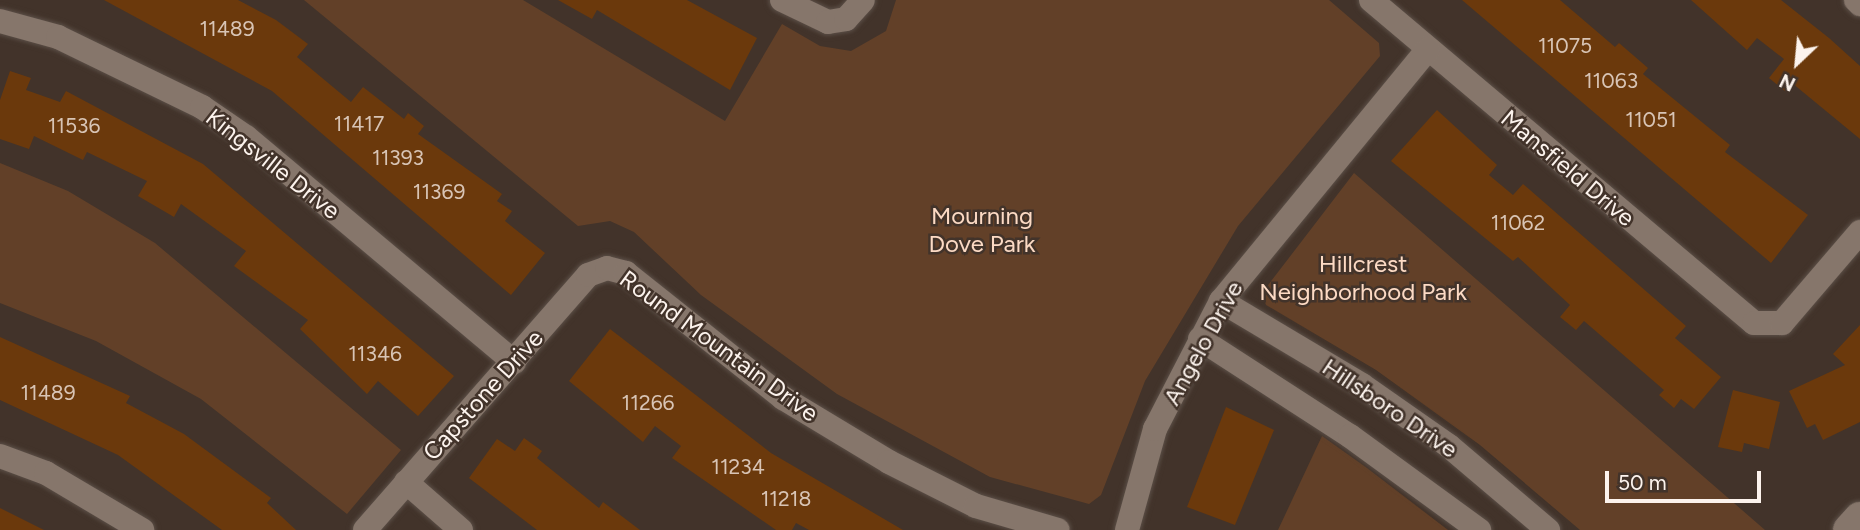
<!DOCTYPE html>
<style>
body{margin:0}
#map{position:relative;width:1860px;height:530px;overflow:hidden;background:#42332a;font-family:Figtree,sans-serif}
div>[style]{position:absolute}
.green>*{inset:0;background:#624028}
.building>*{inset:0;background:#6b390c}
.roads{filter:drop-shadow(0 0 2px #5b4f47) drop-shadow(0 0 2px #5b4f47)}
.street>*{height:24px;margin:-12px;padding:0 12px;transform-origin:12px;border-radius:12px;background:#86766b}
.secondary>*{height:35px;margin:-17.5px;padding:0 17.5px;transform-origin:17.5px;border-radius:17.5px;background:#86766b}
span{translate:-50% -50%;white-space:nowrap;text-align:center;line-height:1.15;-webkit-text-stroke:5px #42332a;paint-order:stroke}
.number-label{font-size:21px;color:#d8c4b5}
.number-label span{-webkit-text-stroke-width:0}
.street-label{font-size:24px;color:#fcf3ed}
.park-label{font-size:24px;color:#fcdac4}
.north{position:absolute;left:1762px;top:28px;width:70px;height:70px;-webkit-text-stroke:5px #42332a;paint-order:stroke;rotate:206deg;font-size:19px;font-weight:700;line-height:28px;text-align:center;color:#fcf3ed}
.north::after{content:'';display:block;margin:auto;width:24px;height:32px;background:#fcf3ed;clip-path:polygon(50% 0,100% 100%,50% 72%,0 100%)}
.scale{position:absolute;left:1605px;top:471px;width:156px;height:32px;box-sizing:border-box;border:4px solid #fcf3ed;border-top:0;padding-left:9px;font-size:21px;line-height:24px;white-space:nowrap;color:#fcf3ed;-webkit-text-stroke:5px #42332a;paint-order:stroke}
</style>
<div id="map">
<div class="green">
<i style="clip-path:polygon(304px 0,523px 0,725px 121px,782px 24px,820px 46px,851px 51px,886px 31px,896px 0,1329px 0,1379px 43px,1380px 56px,1238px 226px,1145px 381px,1101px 495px,1089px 504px,990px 477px,837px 394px,701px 295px,634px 232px,610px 221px,578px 226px)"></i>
<i style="clip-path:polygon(0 163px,68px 191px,155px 243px,401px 450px,347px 514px,201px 399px,96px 341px,0 303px)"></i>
<i style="clip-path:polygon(1354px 173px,1765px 530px,1580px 530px,1480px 445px,1376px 370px,1266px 305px,1262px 293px)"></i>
<i style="clip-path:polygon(1322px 436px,1367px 468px,1448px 530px,1278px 530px)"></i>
</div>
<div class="building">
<i style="clip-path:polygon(104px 0,238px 0,276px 20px,308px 44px,297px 57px,351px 102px,363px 87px,404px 119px,408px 113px,424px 126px,418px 134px,502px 194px,497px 201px,512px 211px,505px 221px,545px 253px,511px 295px,272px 91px)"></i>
<i style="clip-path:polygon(558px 0,687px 0,757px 38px,730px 90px,597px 10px,592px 19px)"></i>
<i style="clip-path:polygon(1462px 0,1560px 0,1615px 47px,1619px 43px,1648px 68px,1643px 74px,1730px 145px,1725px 152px,1808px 215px,1771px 263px)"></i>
<i style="clip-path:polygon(1691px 0,1781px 0,1829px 38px,1860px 66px,1860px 139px,1792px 83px,1786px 92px,1769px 78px,1784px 59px,1757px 38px,1747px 50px)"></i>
<i style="clip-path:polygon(10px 71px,31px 78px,26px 90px,60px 102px,66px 91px,203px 164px,454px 376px,418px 416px,378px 381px,367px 394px,300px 329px,308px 320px,234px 266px,246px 251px,181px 204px,174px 217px,138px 196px,147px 181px,87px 152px,83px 160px,34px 136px,29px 149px,0 139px,0 100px)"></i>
<i style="clip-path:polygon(1437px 110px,1497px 165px,1489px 175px,1513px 195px,1523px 184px,1686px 326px,1675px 338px,1721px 377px,1694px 409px,1681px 399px,1674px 408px,1659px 395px,1664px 390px,1584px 321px,1576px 330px,1560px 317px,1570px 305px,1518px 257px,1513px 261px,1391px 161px)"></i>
<i style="clip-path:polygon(1860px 325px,1860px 422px,1823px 440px,1815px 424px,1807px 428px,1789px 391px,1845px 365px,1833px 354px)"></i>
<i style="clip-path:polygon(610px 329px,771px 453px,903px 530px,809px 530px,796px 523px,792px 530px,776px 530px,672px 458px,681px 446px,655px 426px,643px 442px,569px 381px)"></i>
<i style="clip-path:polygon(0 337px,130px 396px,126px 403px,184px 434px,271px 498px,267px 503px,296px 530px,222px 530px,118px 455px,0 400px)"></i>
<i style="clip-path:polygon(1733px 390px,1780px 402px,1769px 449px,1744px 443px,1742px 452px,1718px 447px)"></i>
<i style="clip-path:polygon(1226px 407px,1274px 430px,1235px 525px,1187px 507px)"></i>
<i style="clip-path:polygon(524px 438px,542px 451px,537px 458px,599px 508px,603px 502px,640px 530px,537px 530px,469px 478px,497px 439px,515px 451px)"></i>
<i style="clip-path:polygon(0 508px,44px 530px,0 530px)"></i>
</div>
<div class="roads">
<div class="street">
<i style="left:782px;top:0;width:51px;rotate:25.6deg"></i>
<i style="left:828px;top:22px;width:18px;rotate:-9deg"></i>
<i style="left:846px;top:19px;width:25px;rotate:-48deg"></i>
<i style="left:1371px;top:0;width:501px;rotate:40.14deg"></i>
<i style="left:1754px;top:323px;width:28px"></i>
<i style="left:1782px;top:323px;width:120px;rotate:-49.4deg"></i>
<i style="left:1856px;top:0;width:6px;rotate:45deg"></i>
<i style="left:0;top:21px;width:60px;rotate:15.4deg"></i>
<i style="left:58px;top:37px;width:160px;rotate:25.9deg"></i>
<i style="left:202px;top:107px;width:53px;rotate:34.3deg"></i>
<i style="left:246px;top:137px;width:350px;rotate:40deg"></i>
<i style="left:1221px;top:301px;width:164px;rotate:30.8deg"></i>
<i style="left:1362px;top:385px;width:106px;rotate:35deg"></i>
<i style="left:1449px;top:446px;width:130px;rotate:40.3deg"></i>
<i style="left:1200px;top:339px;width:179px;rotate:32.9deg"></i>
<i style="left:1350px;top:436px;width:160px;rotate:36.1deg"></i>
<i style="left:0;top:456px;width:49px;rotate:20.3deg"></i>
<i style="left:46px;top:473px;width:112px;rotate:30.7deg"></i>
<i style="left:406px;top:482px;width:73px;rotate:41.1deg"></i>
<i style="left:365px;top:530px;width:339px;rotate:-48.8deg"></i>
<i style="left:588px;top:275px;width:20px;rotate:-20deg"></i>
<i style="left:607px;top:268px;width:20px;rotate:15deg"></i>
<i style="left:626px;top:273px;width:201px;rotate:38.5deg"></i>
<i style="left:783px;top:398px;width:124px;rotate:31.1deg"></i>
<i style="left:889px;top:462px;width:97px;rotate:26.8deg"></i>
<i style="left:976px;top:506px;width:85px;rotate:16.3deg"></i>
<i style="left:1127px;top:530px;width:105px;rotate:-74.5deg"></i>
<i style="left:1155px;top:429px;width:144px;rotate:-62.7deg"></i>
<i style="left:1221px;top:301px;width:326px;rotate:-50.6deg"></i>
</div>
<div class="secondary">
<i style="left:1850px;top:530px;width:15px;rotate:-48deg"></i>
</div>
</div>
<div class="number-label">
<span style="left:227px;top:29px">11489</span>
<span style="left:1565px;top:46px">11075</span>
<span style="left:1611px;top:81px">11063</span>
<span style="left:1651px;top:120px">11051</span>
<span style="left:359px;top:124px">11417</span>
<span style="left:74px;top:126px">11536</span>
<span style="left:398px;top:158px">11393</span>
<span style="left:439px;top:192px">11369</span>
<span style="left:1518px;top:223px">11062</span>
<span style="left:375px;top:354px">11346</span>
<span style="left:48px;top:393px">11489</span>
<span style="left:648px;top:403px">11266</span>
<span style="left:738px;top:467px">11234</span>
<span style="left:786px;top:499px">11218</span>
</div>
<div class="street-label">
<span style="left:273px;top:164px;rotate:38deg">Kingsville Drive</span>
<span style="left:1568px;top:168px;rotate:40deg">Mansfield Drive</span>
<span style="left:1203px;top:343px;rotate:-61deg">Angelo Drive</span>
<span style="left:719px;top:346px;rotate:36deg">Round Mountain Drive</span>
<span style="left:483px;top:395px;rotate:-48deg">Capstone Drive</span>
<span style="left:1390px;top:408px;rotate:34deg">Hillsboro Drive</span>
</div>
<div class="park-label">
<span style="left:982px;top:230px">Mourning<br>Dove Park</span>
<span style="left:1363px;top:278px">Hillcrest<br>Neighborhood Park</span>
</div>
<div class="north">N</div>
<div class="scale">50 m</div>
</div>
